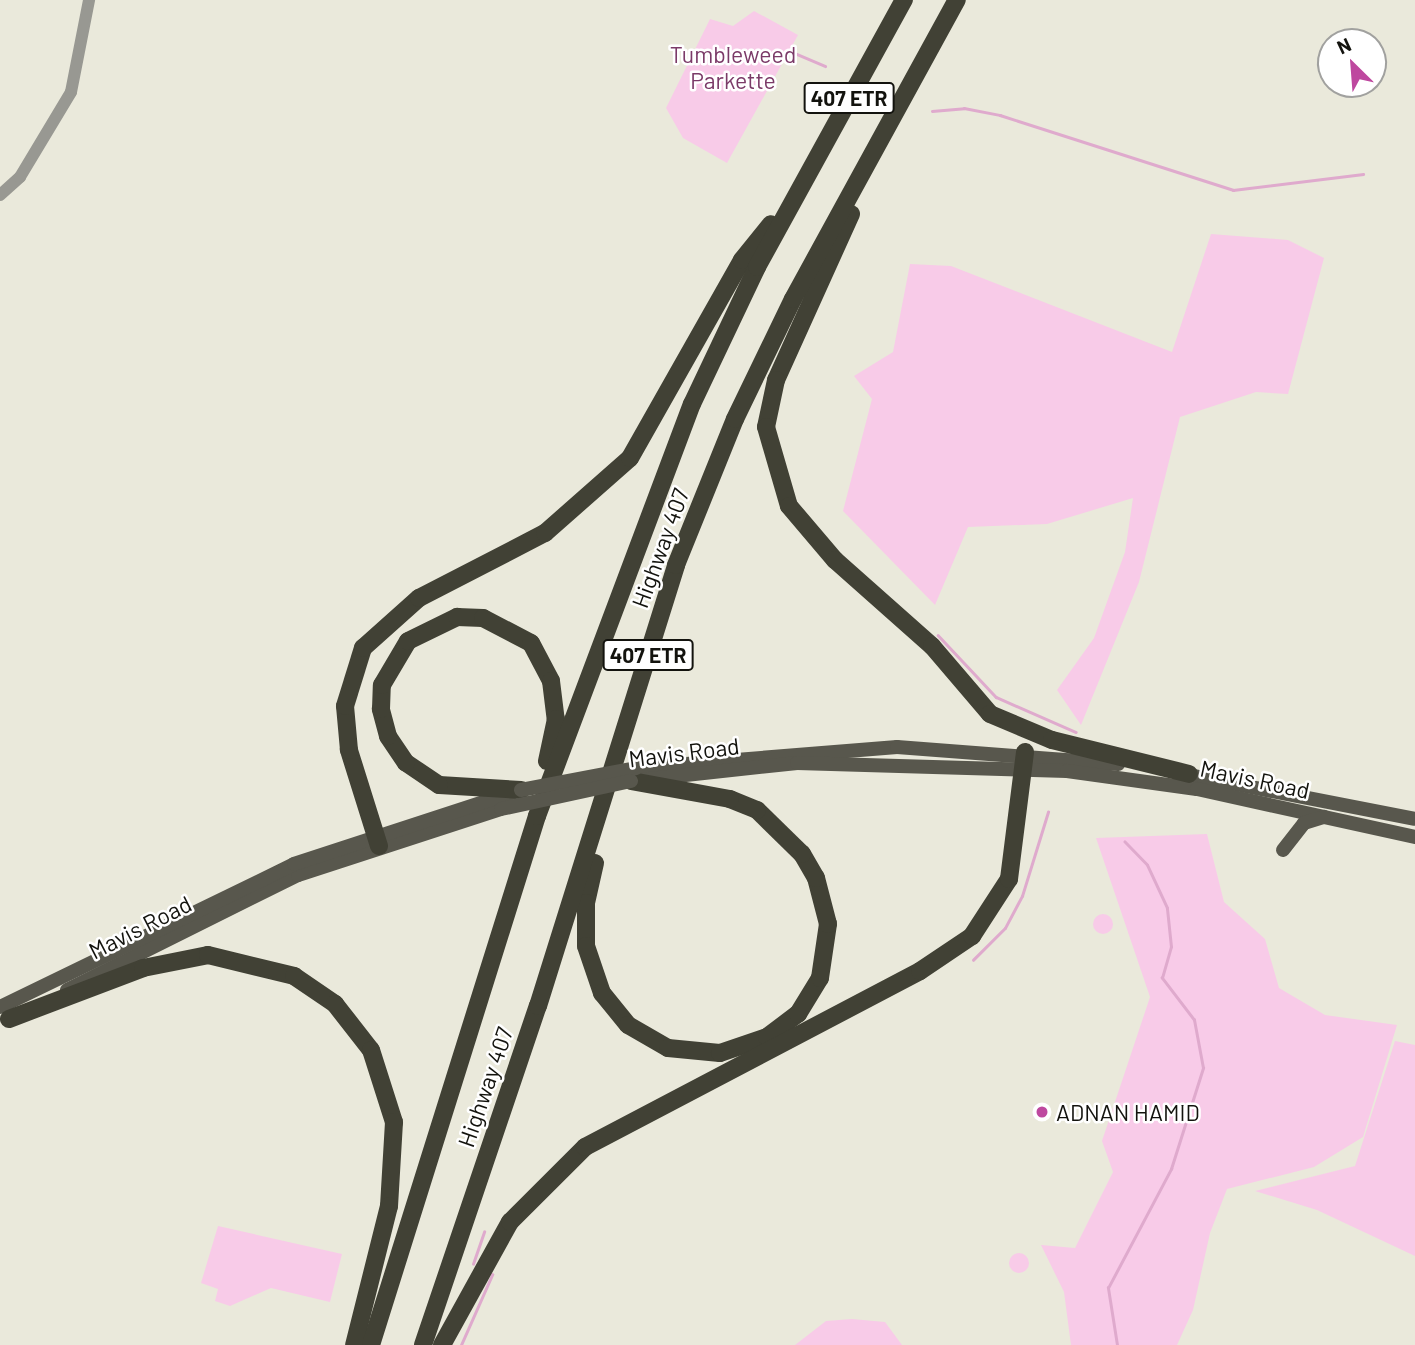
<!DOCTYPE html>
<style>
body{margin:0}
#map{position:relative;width:1415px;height:1345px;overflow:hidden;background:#eae9db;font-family:Barlow,sans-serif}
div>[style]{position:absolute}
.green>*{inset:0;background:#f8cbe8}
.round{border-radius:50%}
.stream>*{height:2.5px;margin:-1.25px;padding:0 1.25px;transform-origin:1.25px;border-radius:1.25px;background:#dfaacd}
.minor>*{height:12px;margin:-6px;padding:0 6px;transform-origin:6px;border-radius:6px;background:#989892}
.major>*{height:14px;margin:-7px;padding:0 7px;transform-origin:7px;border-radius:7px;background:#58574d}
.highway>*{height:18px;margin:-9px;padding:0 9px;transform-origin:9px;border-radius:9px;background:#414135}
.major-bridge>*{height:14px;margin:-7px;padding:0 7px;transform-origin:7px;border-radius:7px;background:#58574d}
.dots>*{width:19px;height:19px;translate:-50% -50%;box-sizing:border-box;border:4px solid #fff;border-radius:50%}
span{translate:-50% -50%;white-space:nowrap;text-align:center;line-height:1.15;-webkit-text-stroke:5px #fff;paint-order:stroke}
.shield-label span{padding:2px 5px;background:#fff;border:2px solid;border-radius:5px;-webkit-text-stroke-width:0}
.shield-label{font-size:21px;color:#13130e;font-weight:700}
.park-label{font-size:23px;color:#7b3a68}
.street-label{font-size:23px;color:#13130e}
.poi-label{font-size:23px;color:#13130e}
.left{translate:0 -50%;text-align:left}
.north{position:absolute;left:1317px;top:28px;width:70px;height:70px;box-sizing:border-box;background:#fff;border:2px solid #a1a19f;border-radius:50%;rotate:335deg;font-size:19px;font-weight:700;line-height:28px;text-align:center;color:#13130e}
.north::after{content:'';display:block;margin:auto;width:24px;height:32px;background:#be489f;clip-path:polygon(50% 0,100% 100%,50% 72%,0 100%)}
</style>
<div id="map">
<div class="green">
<i style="clip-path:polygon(754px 11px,798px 35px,727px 163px,683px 138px,666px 108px,710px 19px,733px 26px)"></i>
<i style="clip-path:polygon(1211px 234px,1288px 240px,1324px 258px,1288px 394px,1256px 392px,1180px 417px,1139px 582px,1081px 725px,1057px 690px,1094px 638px,1125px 552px,1133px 498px,1047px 524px,968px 527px,935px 605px,843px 511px,872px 399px,854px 376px,893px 352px,910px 264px,951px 266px,1172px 352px)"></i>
<i style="clip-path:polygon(1207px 834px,1224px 902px,1265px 939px,1279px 988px,1325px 1015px,1397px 1025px,1363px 1137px,1314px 1167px,1227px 1189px,1210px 1233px,1193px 1310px,1177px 1345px,1071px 1345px,1064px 1292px,1041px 1245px,1075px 1248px,1113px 1172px,1102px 1141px,1150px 997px,1096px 838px)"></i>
<i class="round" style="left:1093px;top:914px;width:20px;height:20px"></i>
<i style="clip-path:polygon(1395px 1041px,1415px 1045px,1415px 1256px,1317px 1210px,1255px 1191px,1355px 1166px)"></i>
<i style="clip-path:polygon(218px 1226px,342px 1254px,330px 1302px,271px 1288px,230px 1306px,215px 1301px,218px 1289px,201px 1283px)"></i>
<i class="round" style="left:1009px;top:1253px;width:20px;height:20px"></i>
<i style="clip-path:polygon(852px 1319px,885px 1322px,902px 1345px,795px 1345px,826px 1321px)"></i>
</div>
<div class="stream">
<i style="left:792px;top:52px;width:36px;rotate:23deg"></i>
<i style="left:932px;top:111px;width:32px;rotate:-5deg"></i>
<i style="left:964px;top:108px;width:37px;rotate:11deg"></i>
<i style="left:1000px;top:115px;width:245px;rotate:17.8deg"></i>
<i style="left:1233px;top:190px;width:131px;rotate:-7deg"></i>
<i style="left:938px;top:635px;width:85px;rotate:46.9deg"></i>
<i style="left:996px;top:697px;width:87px;rotate:23.6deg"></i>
<i style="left:973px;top:960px;width:45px;rotate:-45deg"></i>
<i style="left:1005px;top:928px;width:36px;rotate:-62deg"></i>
<i style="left:1022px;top:896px;width:88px;rotate:-72.8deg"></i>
<i style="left:473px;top:1264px;width:34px;rotate:-71deg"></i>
<i style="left:461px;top:1345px;width:77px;rotate:-66.1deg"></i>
<i style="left:1117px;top:1345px;width:58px;rotate:-99deg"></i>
<i style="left:1108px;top:1288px;width:135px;rotate:-62.1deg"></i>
<i style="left:1171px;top:1169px;width:106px;rotate:-72.4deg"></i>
<i style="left:1203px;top:1068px;width:49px;rotate:-100.6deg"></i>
<i style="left:1194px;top:1020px;width:53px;rotate:-127.3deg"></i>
<i style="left:1162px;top:978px;width:32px;rotate:-74deg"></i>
<i style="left:1171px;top:947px;width:39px;rotate:-96deg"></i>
<i style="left:1167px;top:908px;width:47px;rotate:-114.9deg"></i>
<i style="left:1147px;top:865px;width:32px;rotate:-134deg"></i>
</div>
<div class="minor">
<i style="left:0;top:195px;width:27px;rotate:-42deg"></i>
<i style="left:20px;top:177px;width:99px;rotate:-59deg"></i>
<i style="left:71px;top:92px;width:94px;rotate:-78.9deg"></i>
</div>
<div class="major">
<i style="left:636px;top:768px;width:262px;rotate:-4.6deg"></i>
<i style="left:897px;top:747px;width:222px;rotate:4.4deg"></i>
<i style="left:1179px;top:773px;width:240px;rotate:11deg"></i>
<i style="left:640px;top:780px;width:158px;rotate:-6.2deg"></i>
<i style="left:797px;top:763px;width:270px;rotate:1.7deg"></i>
<i style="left:1067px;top:771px;width:131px;rotate:7.9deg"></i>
<i style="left:1197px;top:789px;width:223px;rotate:12.4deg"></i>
<i style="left:1283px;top:850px;width:34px;rotate:-52deg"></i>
<i style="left:1304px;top:823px;width:21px;rotate:-17deg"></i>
<i style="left:67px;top:990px;width:258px;rotate:-26.5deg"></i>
<i style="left:298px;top:875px;width:213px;rotate:-18deg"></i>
<i style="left:0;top:1007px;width:327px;rotate:-25.9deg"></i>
<i style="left:294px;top:864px;width:231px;rotate:-18.1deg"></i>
</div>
<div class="highway">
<i style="left:851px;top:214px;width:182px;rotate:114.3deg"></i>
<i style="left:776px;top:380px;width:48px;rotate:102deg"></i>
<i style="left:766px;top:427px;width:82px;rotate:73.8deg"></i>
<i style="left:789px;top:506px;width:71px;rotate:49.6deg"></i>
<i style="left:835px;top:560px;width:130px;rotate:41.6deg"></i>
<i style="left:932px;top:646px;width:89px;rotate:49.5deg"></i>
<i style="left:990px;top:714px;width:67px;rotate:22.8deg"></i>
<i style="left:1052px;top:740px;width:141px;rotate:13.9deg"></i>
<i style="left:521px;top:790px;width:82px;rotate:-176.5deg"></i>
<i style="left:439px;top:785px;width:40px;rotate:-146deg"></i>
<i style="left:406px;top:763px;width:32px;rotate:-124deg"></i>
<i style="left:388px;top:736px;width:28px;rotate:-105deg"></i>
<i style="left:381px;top:709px;width:24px;rotate:-88deg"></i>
<i style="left:382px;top:685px;width:51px;rotate:-59.4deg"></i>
<i style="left:408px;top:641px;width:55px;rotate:-26.1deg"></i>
<i style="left:457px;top:617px;width:26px;rotate:2deg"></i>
<i style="left:483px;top:618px;width:54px;rotate:27.5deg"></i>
<i style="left:531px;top:643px;width:43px;rotate:62.2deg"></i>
<i style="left:551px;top:681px;width:38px;rotate:83deg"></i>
<i style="left:556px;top:719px;width:43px;rotate:102.1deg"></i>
<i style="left:379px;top:846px;width:101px;rotate:-107.4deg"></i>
<i style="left:349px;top:750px;width:44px;rotate:-95.2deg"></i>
<i style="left:345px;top:706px;width:61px;rotate:-72.8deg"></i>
<i style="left:363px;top:648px;width:75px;rotate:-41.8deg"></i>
<i style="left:419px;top:598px;width:142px;rotate:-27.3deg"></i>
<i style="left:545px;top:533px;width:113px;rotate:-41.4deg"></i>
<i style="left:630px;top:458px;width:227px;rotate:-60.5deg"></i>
<i style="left:742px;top:260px;width:46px;rotate:-51.1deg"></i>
<i style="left:595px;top:863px;width:41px;rotate:102.7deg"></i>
<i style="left:586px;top:903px;width:43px;rotate:90deg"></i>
<i style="left:586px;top:946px;width:50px;rotate:71.2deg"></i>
<i style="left:602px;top:993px;width:41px;rotate:50.9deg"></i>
<i style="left:628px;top:1025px;width:46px;rotate:29.9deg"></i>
<i style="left:668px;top:1048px;width:52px;rotate:5.5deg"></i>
<i style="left:720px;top:1053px;width:50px;rotate:-18.8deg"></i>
<i style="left:767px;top:1037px;width:39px;rotate:-37deg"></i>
<i style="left:798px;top:1014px;width:42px;rotate:-58.6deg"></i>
<i style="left:820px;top:978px;width:55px;rotate:-81.6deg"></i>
<i style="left:828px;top:924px;width:48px;rotate:-104.6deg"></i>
<i style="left:816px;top:878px;width:28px;rotate:-120deg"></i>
<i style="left:802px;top:854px;width:63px;rotate:-135.6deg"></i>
<i style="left:757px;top:810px;width:29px;rotate:-158deg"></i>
<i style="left:730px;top:799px;width:101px;rotate:-169.7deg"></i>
<i style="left:9px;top:1019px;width:143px;rotate:-20.8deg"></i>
<i style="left:143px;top:968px;width:66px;rotate:-11.3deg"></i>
<i style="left:208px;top:955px;width:89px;rotate:13.7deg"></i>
<i style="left:294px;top:976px;width:50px;rotate:34.3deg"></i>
<i style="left:335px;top:1004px;width:58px;rotate:52deg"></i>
<i style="left:371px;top:1050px;width:76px;rotate:72.3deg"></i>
<i style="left:394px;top:1122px;width:84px;rotate:93.4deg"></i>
<i style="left:389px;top:1206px;width:143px;rotate:104.1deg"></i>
<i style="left:371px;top:1345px;width:554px;rotate:-72.58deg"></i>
<i style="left:537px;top:816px;width:440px;rotate:-69.4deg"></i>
<i style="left:692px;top:404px;width:152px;rotate:-64.6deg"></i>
<i style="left:757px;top:267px;width:305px;rotate:-61.2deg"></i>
<i style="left:423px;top:1345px;width:358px;rotate:-71.3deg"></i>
<i style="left:538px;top:1006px;width:462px;rotate:-72.6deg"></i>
<i style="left:676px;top:565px;width:157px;rotate:-68deg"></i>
<i style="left:735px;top:419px;width:133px;rotate:-64.2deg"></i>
<i style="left:793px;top:299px;width:341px;rotate:-61.3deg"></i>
<i style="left:442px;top:1345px;width:141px;rotate:-61.1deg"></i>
<i style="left:510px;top:1222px;width:106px;rotate:-45deg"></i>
<i style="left:585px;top:1147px;width:378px;rotate:-27.7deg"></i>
<i style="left:920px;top:971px;width:63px;rotate:-33.9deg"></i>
<i style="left:972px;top:936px;width:68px;rotate:-57deg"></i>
<i style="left:1009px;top:879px;width:128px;rotate:-82.8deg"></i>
</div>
<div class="major-bridge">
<i style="left:521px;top:790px;width:117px;rotate:-10.8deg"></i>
<i style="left:501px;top:809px;width:133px;rotate:-12.2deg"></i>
</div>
<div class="dots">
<i style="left:1042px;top:1112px;background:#be489f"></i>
</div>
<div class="shield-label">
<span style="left:849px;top:98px">407 ETR</span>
<span style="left:648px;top:655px">407 ETR</span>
</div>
<div class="park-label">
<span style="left:733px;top:67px">Tumbleweed<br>Parkette</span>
</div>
<div class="street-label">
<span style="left:660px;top:548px;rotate:-70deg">Highway 407</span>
<span style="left:684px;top:752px;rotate:-7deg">Mavis Road</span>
<span style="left:1255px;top:779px;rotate:12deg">Mavis Road</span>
<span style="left:140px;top:927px;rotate:-27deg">Mavis Road</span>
<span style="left:485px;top:1087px;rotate:-71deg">Highway 407</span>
</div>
<div class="poi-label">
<span class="left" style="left:1056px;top:1112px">ADNAN HAMID</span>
</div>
<div class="north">N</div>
</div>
